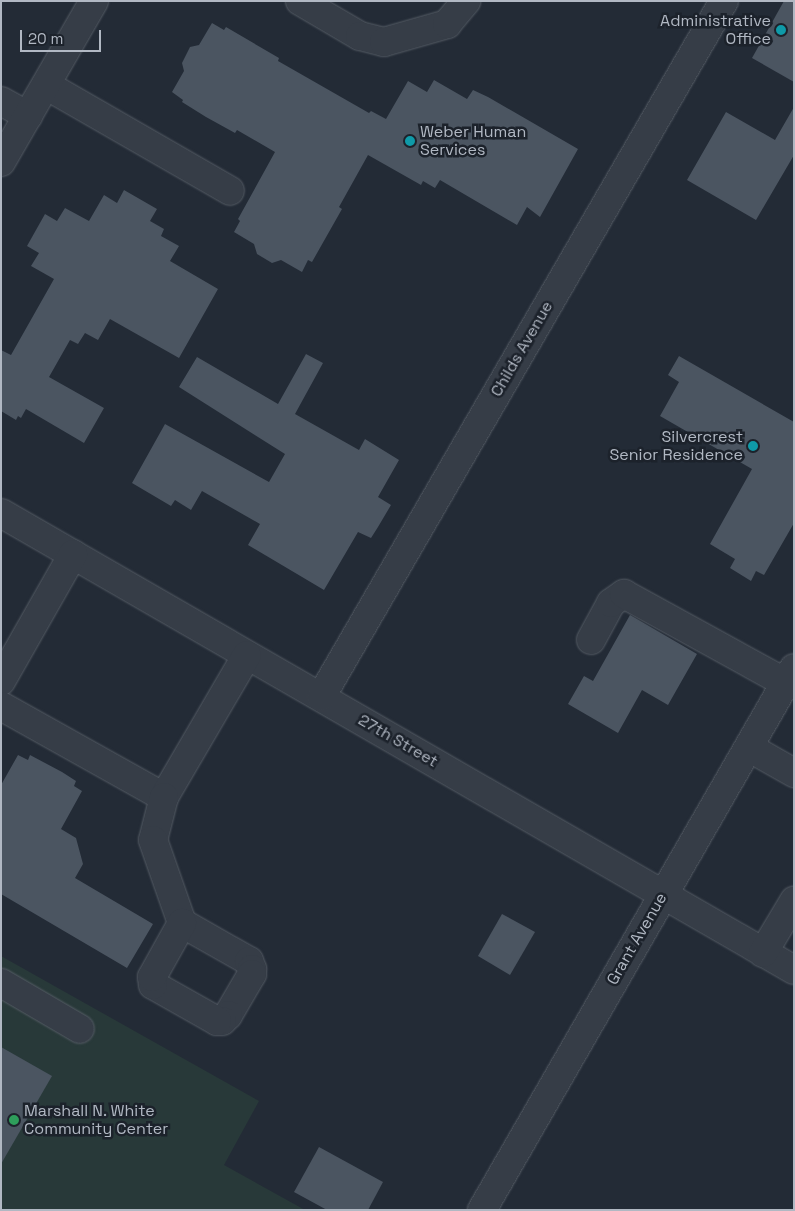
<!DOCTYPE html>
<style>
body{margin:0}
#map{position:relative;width:795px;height:1211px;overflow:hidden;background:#232b36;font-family:"Space Grotesk",sans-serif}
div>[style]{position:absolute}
.green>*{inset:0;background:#283939}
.building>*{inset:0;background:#4b5561}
.roads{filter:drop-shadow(0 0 1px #545b64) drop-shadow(0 0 1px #545b64)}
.minor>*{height:28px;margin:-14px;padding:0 14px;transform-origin:14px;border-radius:14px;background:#363d47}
.dots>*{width:14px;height:14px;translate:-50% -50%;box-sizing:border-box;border:2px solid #1c222b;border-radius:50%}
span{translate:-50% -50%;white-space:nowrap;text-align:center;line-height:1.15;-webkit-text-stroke:5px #1c222b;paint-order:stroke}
.poi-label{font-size:16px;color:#b1b8c3}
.right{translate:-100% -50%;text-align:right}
.left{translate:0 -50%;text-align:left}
.street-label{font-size:16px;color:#b1b8c3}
.frame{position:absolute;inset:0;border:2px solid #b1b8c3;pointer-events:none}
.scale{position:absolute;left:20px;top:30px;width:81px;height:22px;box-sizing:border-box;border:2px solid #b1b8c3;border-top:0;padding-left:6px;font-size:15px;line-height:18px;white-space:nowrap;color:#b1b8c3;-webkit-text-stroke:4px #1c222b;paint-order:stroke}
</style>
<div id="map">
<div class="green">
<i style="clip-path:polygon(1px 956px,259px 1101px,224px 1165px,305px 1210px,1px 1210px)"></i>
</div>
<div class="building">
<i style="clip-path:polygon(784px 1px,794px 1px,794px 82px,752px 58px)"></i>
<i style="clip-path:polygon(212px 23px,224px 30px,226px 27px,279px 58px,278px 61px,369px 113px,371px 111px,386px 119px,408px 81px,427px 92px,434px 80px,467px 99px,473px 90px,488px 97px,578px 149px,540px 217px,527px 207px,517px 225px,440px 180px,435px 188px,423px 181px,421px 185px,368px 155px,339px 207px,342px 209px,312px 262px,308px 260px,302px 272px,281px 260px,272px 263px,257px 254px,254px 244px,234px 232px,240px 221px,238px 219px,275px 152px,237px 130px,235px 133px,206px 117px,182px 102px,183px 100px,172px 92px,184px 71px,182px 63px,190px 47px,199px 45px)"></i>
<i style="clip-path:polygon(794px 107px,794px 155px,756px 220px,687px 180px,726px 112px,775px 140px)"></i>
<i style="clip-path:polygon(124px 190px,157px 209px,150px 221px,164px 229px,161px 236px,179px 246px,170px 261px,218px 289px,179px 358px,110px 319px,98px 340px,85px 333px,78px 344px,70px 340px,49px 377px,104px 408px,84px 443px,26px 409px,21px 418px,18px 416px,16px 420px,1px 411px,1px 350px,11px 355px,54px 279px,31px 266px,39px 253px,27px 246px,45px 214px,57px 221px,65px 208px,89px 221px,104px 195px,117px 203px)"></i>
<i style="clip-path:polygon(306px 354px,323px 363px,295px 414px,359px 450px,365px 439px,399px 460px,378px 497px,391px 505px,378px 527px,371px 538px,358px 532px,324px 590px,248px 545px,260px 524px,202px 491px,191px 510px,175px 500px,171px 506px,132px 483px,165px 424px,269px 482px,285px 454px,179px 387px,197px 357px,278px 404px)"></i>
<i style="clip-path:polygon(679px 356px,794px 422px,794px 523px,764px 575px,756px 571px,751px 581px,730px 568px,735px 559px,710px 544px,752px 469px,660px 416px,679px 382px,668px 375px)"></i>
<i style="clip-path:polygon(630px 615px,697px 654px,668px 705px,642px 690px,618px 733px,568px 704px,584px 676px,593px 681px)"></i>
<i style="clip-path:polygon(18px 755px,28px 760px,30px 755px,62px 772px,76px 781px,74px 786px,82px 791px,61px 829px,76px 838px,83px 864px,75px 878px,153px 924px,127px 968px,1px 894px,1px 785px)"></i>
<i style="clip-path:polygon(502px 914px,535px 932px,510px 975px,478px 956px)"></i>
<i style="clip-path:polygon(1px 1047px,52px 1076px,1px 1164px)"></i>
<i style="clip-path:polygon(319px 1147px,383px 1182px,368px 1210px,327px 1210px,294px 1192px)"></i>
</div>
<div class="roads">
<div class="minor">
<i style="left:300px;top:1px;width:69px;rotate:30.3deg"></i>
<i style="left:360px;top:36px;width:25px;rotate:14deg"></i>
<i style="left:384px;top:42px;width:66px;rotate:-15.9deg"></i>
<i style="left:447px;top:24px;width:30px;rotate:-50deg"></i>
<i style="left:46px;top:85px;width:212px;rotate:29.9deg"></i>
<i style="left:1px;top:101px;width:31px;rotate:29deg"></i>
<i style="left:1px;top:162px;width:186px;rotate:-60deg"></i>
<i style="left:1px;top:513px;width:915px;rotate:29.95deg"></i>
<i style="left:591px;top:640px;width:42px;rotate:-61.6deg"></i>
<i style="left:611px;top:603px;width:16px;rotate:-35deg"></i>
<i style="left:624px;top:594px;width:185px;rotate:28.8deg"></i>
<i style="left:1px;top:681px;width:146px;rotate:-60.4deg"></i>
<i style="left:321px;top:697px;width:804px;rotate:-59.93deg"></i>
<i style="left:1px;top:706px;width:187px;rotate:29.2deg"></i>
<i style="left:164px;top:797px;width:164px;rotate:-59.7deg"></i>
<i style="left:750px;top:748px;width:51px;rotate:29.6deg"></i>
<i style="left:164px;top:797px;width:44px;rotate:104.3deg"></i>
<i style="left:153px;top:840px;width:88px;rotate:70.7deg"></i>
<i style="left:182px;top:923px;width:77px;rotate:29.6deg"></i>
<i style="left:249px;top:961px;width:9px;rotate:69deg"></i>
<i style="left:252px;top:969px;width:5px;rotate:90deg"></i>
<i style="left:252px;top:974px;width:48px;rotate:120.3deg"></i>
<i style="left:228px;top:1015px;width:8px;rotate:135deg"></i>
<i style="left:222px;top:1021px;width:5px;rotate:180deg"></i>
<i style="left:217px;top:1021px;width:73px;rotate:-150.6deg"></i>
<i style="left:153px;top:985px;width:8px;rotate:-97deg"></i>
<i style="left:152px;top:977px;width:62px;rotate:-60.9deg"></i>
<i style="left:763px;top:953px;width:61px;rotate:-59.2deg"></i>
<i style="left:1px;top:983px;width:91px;rotate:30.2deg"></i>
<i style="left:482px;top:1210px;width:625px;rotate:-60.07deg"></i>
</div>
</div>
<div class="dots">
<i style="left:781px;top:30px;background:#0f9aa8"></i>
<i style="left:410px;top:141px;background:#0f9aa8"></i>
<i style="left:753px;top:446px;background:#0f9aa8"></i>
<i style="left:14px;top:1120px;background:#2e9e5b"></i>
</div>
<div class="poi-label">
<span class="right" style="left:771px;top:30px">Administrative<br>Office</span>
<span class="left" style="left:420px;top:141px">Weber Human<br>Services</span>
<span class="right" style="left:743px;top:446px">Silvercrest<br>Senior Residence</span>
<span class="left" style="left:24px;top:1120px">Marshall N. White<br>Community Center</span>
</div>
<div class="street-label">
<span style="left:522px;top:349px;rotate:-60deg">Childs Avenue</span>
<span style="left:398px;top:741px;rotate:30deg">27th Street</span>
<span style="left:637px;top:939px;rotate:-60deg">Grant Avenue</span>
</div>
<div class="frame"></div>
<div class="scale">20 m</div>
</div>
